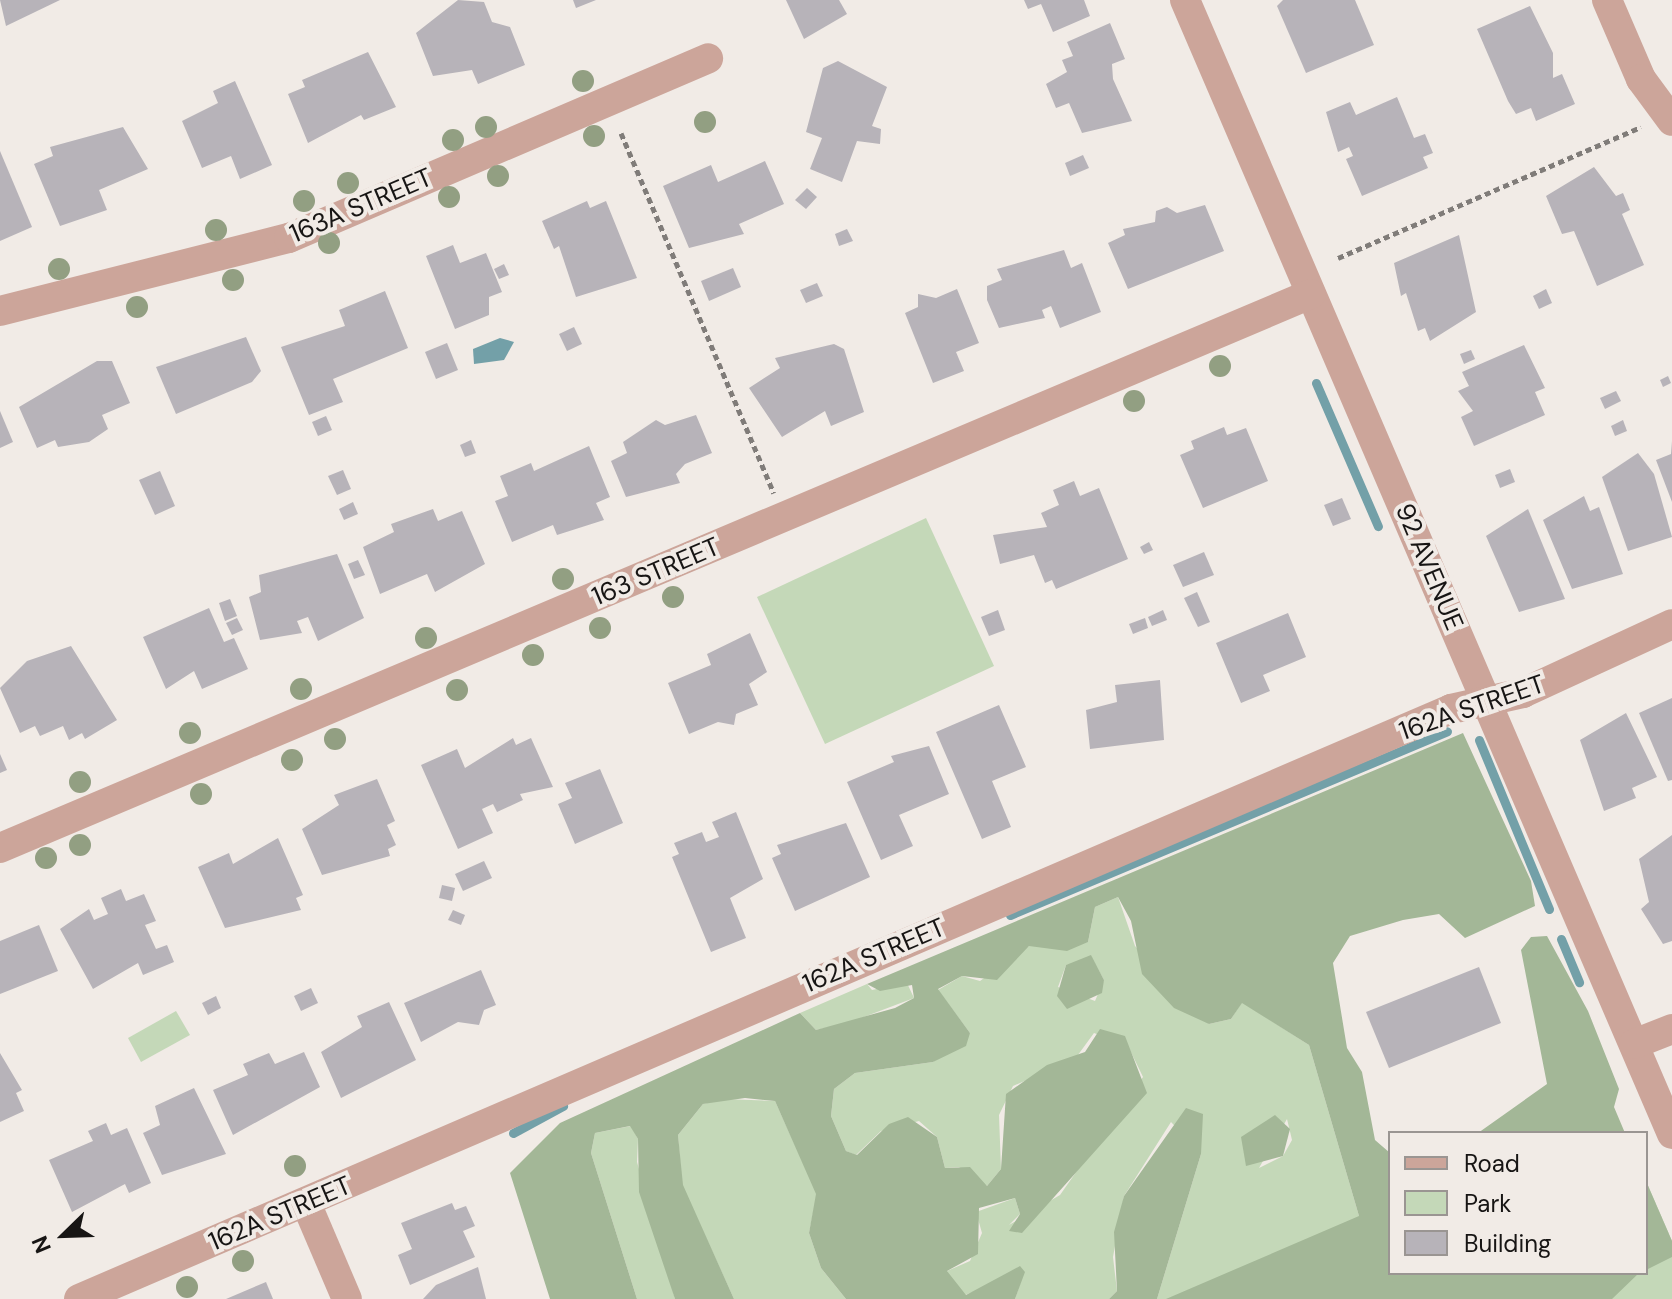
<!DOCTYPE html>
<style>
body{margin:0}
#map{position:relative;width:1672px;height:1299px;overflow:hidden;background:#f1ebe6;font-family:"DM Sans",sans-serif}
div>[style]{position:absolute}
.green>*{inset:0;background:#c4d8b8}
.forest>*{inset:0;background:#a3b797}
.water>*{inset:0;background:#73a0a8}
.stream>*{height:9px;margin:-4.5px;padding:0 4.5px;transform-origin:4.5px;border-radius:4.5px;background:#73a0a8}
.building>*{inset:0;background:#b7b3b9}
.path>*{height:5px;margin-top:-2.5px;transform-origin:0;background:repeating-linear-gradient(90deg,#807c79 0 6px,transparent 0 10px)}
.minor>*{height:30px;margin:-15px;padding:0 15px;transform-origin:15px;border-radius:15px;background:#cca59a}
.trees>*{width:22px;height:22px;margin:-11px;border-radius:50%;background:#929f82}
span{translate:-50% -50%;white-space:nowrap;text-align:center;line-height:1.15;-webkit-text-stroke:8px #f1ebe6;paint-order:stroke}
.street-label{font-size:26px;color:#171514}
.legend{position:absolute;left:1388px;top:1131px;width:260px;height:144px;box-sizing:border-box;background:#f1ebe6;border:2px solid #9a9592;margin:0;padding:10px 14px;list-style:none;font-size:24px;color:#171514}
.legend li{display:flex;align-items:center;gap:16px;height:40px}
.legend b{width:40px;border:2px solid #9a9592}
.north{position:absolute;left:24px;top:1195px;width:80px;height:80px;-webkit-text-stroke:6px #f1ebe6;paint-order:stroke;rotate:247deg;font-size:22px;font-weight:700;line-height:32px;text-align:center;color:#171514}
.north::after{content:'';display:block;margin:auto;width:28px;height:36px;background:#171514;clip-path:polygon(50% 0,100% 100%,50% 72%,0 100%)}
</style>
<div id="map">
<div class="green">
<i style="clip-path:polygon(926px 518px,994px 666px,825px 744px,757px 597px)"></i>
<i style="clip-path:polygon(evenodd,1118px 897px,1135px 946px,1209px 1024px,1231px 1019px,1242px 1002px,1309px 1045px,1359px 1216px,1390px 1273px,1646px 1273px,1646px 1181px,1672px 1241px,1672px 1299px,1157px 1299px,1201px 1154px,1171px 1122px,1124px 1196px,1113px 1257px,1117px 1291px,1109px 1299px,1015px 1299px,1024px 1272px,965px 1295px,957px 1291px,947px 1271px,970px 1261px,982px 1233px,976px 1212px,1015px 1198px,1020px 1214px,1009px 1225px,1060px 1195px,1143px 1077px,1128px 1046px,1094px 1033px,1075px 1059px,1013px 1086px,999px 1115px,1001px 1169px,987px 1186px,959px 1167px,945px 1168px,937px 1137px,919px 1121px,881px 1131px,856px 1155px,846px 1151px,831px 1116px,834px 1089px,855px 1073px,933px 1062px,970px 1033px,938px 990px,962px 976px,980px 981px,1029px 946px,1088px 942px,1095px 907px,1118px 897px,1094px 962px,1104px 980px,1095px 1001px,1058px 987px,1066px 965px,1094px 962px,1118px 897px,1287px 1119px,1292px 1140px,1283px 1156px,1259px 1168px,1287px 1119px)"></i>
<i style="clip-path:polygon(907px 983px,914px 998px,848px 1023px,816px 1030px,800px 1013px,867px 984px,872px 990px)"></i>
<i style="clip-path:polygon(176px 1011px,190px 1035px,141px 1062px,128px 1038px)"></i>
<i style="clip-path:polygon(724px 1099px,775px 1101px,817px 1194px,809px 1233px,821px 1268px,846px 1299px,734px 1299px,682px 1185px,678px 1135px,703px 1104px)"></i>
<i style="clip-path:polygon(631px 1126px,638px 1139px,637px 1162px,675px 1299px,637px 1299px,591px 1153px,595px 1133px)"></i>
</div>
<div class="forest">
<i style="clip-path:polygon(1463px 733px,1531px 881px,1535px 906px,1465px 938px,1439px 914px,1403px 920px,1350px 936px,1333px 963px,1347px 1048px,1362px 1072px,1375px 1140px,1390px 1153px,1390px 1273px,1639px 1273px,1612px 1299px,1166px 1299px,1359px 1216px,1309px 1045px,1242px 1003px,1231px 1019px,1209px 1024px,1174px 1008px,1142px 974px,1131px 921px,1118px 897px,1095px 907px,1088px 942px,1067px 951px,1029px 946px,997px 980px,962px 976px,938px 989px,970px 1033px,966px 1046px,933px 1062px,855px 1073px,834px 1089px,831px 1116px,846px 1151px,857px 1155px,889px 1124px,908px 1117px,937px 1137px,945px 1168px,970px 1167px,987px 1186px,1001px 1169px,1006px 1094px,1047px 1065px,1085px 1052px,1100px 1029px,1125px 1036px,1147px 1093px,1022px 1233px,1009px 1231px,1020px 1214px,1015px 1198px,979px 1208px,978px 1254px,947px 1271px,966px 1295px,1020px 1266px,1025px 1272px,1015px 1299px,846px 1299px,821px 1268px,809px 1233px,816px 1194px,775px 1101px,745px 1098px,703px 1104px,678px 1135px,683px 1185px,734px 1299px,675px 1299px,639px 1192px,638px 1139px,630px 1126px,595px 1133px,591px 1153px,637px 1299px,550px 1299px,510px 1173px,560px 1123px,800px 1013px,816px 1030px,895px 1008px,914px 998px,912px 985px,880px 991px,867px 984px)"></i>
<i style="clip-path:polygon(1547px 936px,1588px 1011px,1619px 1089px,1614px 1107px,1625px 1133px,1478px 1133px,1547px 1084px,1521px 950px,1531px 937px)"></i>
<i style="clip-path:polygon(1091px 955px,1104px 980px,1102px 993px,1067px 1009px,1057px 996px,1066px 965px)"></i>
<i style="clip-path:polygon(1186px 1108px,1203px 1114px,1201px 1154px,1157px 1299px,1109px 1299px,1117px 1291px,1114px 1232px,1124px 1196px)"></i>
<i style="clip-path:polygon(1275px 1115px,1290px 1129px,1283px 1156px,1246px 1166px,1241px 1137px)"></i>
<i style="clip-path:polygon(1646px 1181px,1672px 1241px,1672px 1257px,1646px 1270px)"></i>
</div>
<div class="water">
<i style="clip-path:polygon(500px 338px,514px 342px,504px 360px,474px 364px,473px 349px)"></i>
</div>
<div class="stream">
<i style="left:1316px;top:383px;width:156px;rotate:66.6deg"></i>
<i style="left:1479px;top:740px;width:183px;rotate:67.5deg"></i>
<i style="left:1010px;top:915px;width:474px;rotate:-22.8deg"></i>
<i style="left:1561px;top:939px;width:47px;rotate:67.3deg"></i>
<i style="left:513px;top:1133px;width:57px;rotate:-28.4deg"></i>
</div>
<div class="building">
<i style="clip-path:polygon(0 0,60px 0,6px 26px)"></i>
<i style="clip-path:polygon(458px 0,484px 2px,492px 22px,510px 27px,525px 65px,478px 84px,472px 70px,433px 76px,416px 33px)"></i>
<i style="clip-path:polygon(573px 0,596px 0,576px 8px)"></i>
<i style="clip-path:polygon(786px 0,839px 0,847px 14px,804px 39px)"></i>
<i style="clip-path:polygon(1024px 0,1084px 0,1090px 16px,1053px 32px,1041px 4px,1028px 9px)"></i>
<i style="clip-path:polygon(1283px 0,1355px 0,1374px 45px,1306px 73px,1277px 6px)"></i>
<i style="clip-path:polygon(1530px 6px,1553px 53px,1553px 78px,1562px 74px,1575px 104px,1536px 121px,1531px 108px,1516px 114px,1508px 101px,1477px 29px)"></i>
<i style="clip-path:polygon(1110px 23px,1125px 59px,1112px 64px,1113px 79px,1132px 121px,1082px 133px,1069px 103px,1056px 108px,1046px 84px,1067px 72px,1062px 60px,1073px 56px,1067px 42px)"></i>
<i style="clip-path:polygon(368px 52px,396px 107px,364px 120px,361px 115px,308px 143px,288px 94px,305px 87px,302px 80px)"></i>
<i style="clip-path:polygon(838px 61px,887px 87px,872px 126px,881px 129px,880px 144px,857px 141px,842px 182px,810px 169px,822px 138px,806px 132px,823px 68px)"></i>
<i style="clip-path:polygon(235px 81px,272px 165px,240px 179px,231px 156px,202px 168px,182px 121px,218px 103px,213px 91px)"></i>
<i style="clip-path:polygon(1397px 97px,1414px 138px,1425px 134px,1433px 153px,1423px 157px,1428px 168px,1362px 196px,1346px 159px,1353px 156px,1349px 147px,1338px 152px,1326px 112px,1350px 102px,1356px 115px)"></i>
<i style="clip-path:polygon(123px 127px,148px 169px,99px 190px,107px 210px,60px 226px,34px 164px,53px 156px,50px 147px)"></i>
<i style="clip-path:polygon(0 151px,32px 227px,0 241px)"></i>
<i style="clip-path:polygon(1083px 155px,1089px 168px,1070px 176px,1065px 163px)"></i>
<i style="clip-path:polygon(765px 161px,784px 204px,739px 224px,744px 234px,689px 248px,663px 186px,711px 165px,718px 182px)"></i>
<i style="clip-path:polygon(1594px 167px,1616px 196px,1623px 193px,1630px 210px,1622px 214px,1644px 265px,1597px 286px,1574px 231px,1562px 234px,1546px 196px)"></i>
<i style="clip-path:polygon(807px 188px,817px 197px,806px 209px,795px 200px)"></i>
<i style="clip-path:polygon(587px 201px,590px 208px,606px 201px,637px 278px,576px 297px,559px 246px,554px 249px,542px 221px)"></i>
<i style="clip-path:polygon(1205px 205px,1224px 251px,1128px 289px,1108px 243px,1125px 235px,1123px 229px,1155px 222px,1156px 211px,1167px 207px,1177px 213px)"></i>
<i style="clip-path:polygon(847px 229px,853px 241px,839px 246px,835px 234px)"></i>
<i style="clip-path:polygon(1459px 235px,1476px 312px,1430px 341px,1425px 328px,1418px 331px,1406px 293px,1401px 296px,1394px 263px)"></i>
<i style="clip-path:polygon(453px 245px,460px 263px,486px 253px,502px 292px,489px 297px,489px 315px,455px 329px,426px 256px)"></i>
<i style="clip-path:polygon(1064px 250px,1071px 268px,1082px 263px,1101px 312px,1060px 328px,1051px 306px,1042px 310px,1045px 318px,999px 328px,987px 300px,987px 286px,1002px 280px,997px 269px)"></i>
<i style="clip-path:polygon(504px 264px,509px 275px,499px 279px,494px 269px)"></i>
<i style="clip-path:polygon(733px 268px,741px 287px,709px 301px,701px 281px)"></i>
<i style="clip-path:polygon(817px 283px,823px 296px,806px 303px,800px 290px)"></i>
<i style="clip-path:polygon(957px 289px,979px 343px,956px 352px,964px 371px,933px 383px,905px 313px,918px 307px,918px 294px,936px 298px)"></i>
<i style="clip-path:polygon(1546px 289px,1552px 303px,1539px 309px,1533px 296px)"></i>
<i style="clip-path:polygon(385px 291px,408px 348px,333px 379px,343px 402px,309px 415px,281px 347px,345px 326px,339px 310px)"></i>
<i style="clip-path:polygon(574px 327px,582px 344px,567px 351px,559px 334px)"></i>
<i style="clip-path:polygon(246px 337px,261px 371px,252px 382px,176px 414px,156px 367px)"></i>
<i style="clip-path:polygon(447px 343px,458px 370px,436px 379px,425px 352px)"></i>
<i style="clip-path:polygon(834px 344px,844px 349px,864px 412px,831px 426px,825px 411px,782px 437px,749px 388px,780px 368px,775px 358px)"></i>
<i style="clip-path:polygon(1524px 345px,1545px 388px,1535px 392px,1545px 415px,1474px 446px,1461px 417px,1473px 411px,1458px 391px,1469px 386px,1462px 372px)"></i>
<i style="clip-path:polygon(1471px 350px,1475px 359px,1464px 364px,1460px 354px)"></i>
<i style="clip-path:polygon(97px 361px,112px 361px,130px 403px,102px 415px,108px 429px,89px 442px,58px 447px,55px 440px,37px 448px,19px 407px)"></i>
<i style="clip-path:polygon(1668px 376px,1671px 383px,1663px 387px,1660px 380px)"></i>
<i style="clip-path:polygon(1616px 391px,1621px 401px,1605px 409px,1600px 398px)"></i>
<i style="clip-path:polygon(0 411px,13px 442px,0 448px)"></i>
<i style="clip-path:polygon(696px 415px,712px 453px,685px 464px,676px 474px,680px 483px,626px 497px,611px 461px,627px 453px,623px 442px,656px 420px,665px 425px)"></i>
<i style="clip-path:polygon(326px 416px,332px 430px,318px 436px,312px 422px)"></i>
<i style="clip-path:polygon(1623px 420px,1627px 431px,1615px 436px,1611px 426px)"></i>
<i style="clip-path:polygon(1224px 427px,1227px 435px,1246px 428px,1268px 481px,1203px 508px,1180px 455px,1194px 449px,1191px 441px)"></i>
<i style="clip-path:polygon(471px 440px,476px 453px,465px 457px,460px 445px)"></i>
<i style="clip-path:polygon(1672px 441px,1672px 502px,1656px 460px,1671px 454px)"></i>
<i style="clip-path:polygon(589px 446px,610px 497px,596px 503px,604px 520px,557px 535px,553px 525px,512px 542px,495px 501px,508px 496px,500px 476px,531px 463px,534px 471px)"></i>
<i style="clip-path:polygon(1638px 453px,1654px 474px,1672px 537px,1628px 551px,1602px 477px)"></i>
<i style="clip-path:polygon(1510px 469px,1515px 482px,1500px 488px,1495px 475px)"></i>
<i style="clip-path:polygon(343px 470px,351px 489px,337px 495px,328px 476px)"></i>
<i style="clip-path:polygon(160px 471px,175px 506px,155px 515px,139px 480px)"></i>
<i style="clip-path:polygon(1074px 481px,1080px 496px,1099px 488px,1128px 559px,1056px 589px,1052px 580px,1045px 583px,1034px 555px,1000px 564px,993px 535px,1047px 527px,1041px 513px,1059px 505px,1053px 490px)"></i>
<i style="clip-path:polygon(1584px 496px,1590px 511px,1599px 507px,1623px 574px,1572px 589px,1543px 520px)"></i>
<i style="clip-path:polygon(1342px 498px,1351px 519px,1333px 526px,1324px 505px)"></i>
<i style="clip-path:polygon(353px 502px,358px 514px,344px 520px,339px 509px)"></i>
<i style="clip-path:polygon(433px 509px,438px 521px,462px 511px,485px 564px,435px 592px,427px 574px,380px 594px,363px 547px,394px 532px,391px 524px)"></i>
<i style="clip-path:polygon(1528px 509px,1565px 599px,1519px 612px,1486px 536px)"></i>
<i style="clip-path:polygon(1149px 542px,1153px 550px,1144px 554px,1140px 547px)"></i>
<i style="clip-path:polygon(1204px 552px,1214px 575px,1183px 587px,1173px 565px)"></i>
<i style="clip-path:polygon(337px 554px,364px 618px,318px 641px,308px 617px,297px 621px,302px 633px,260px 640px,249px 597px,261px 592px,259px 575px)"></i>
<i style="clip-path:polygon(358px 560px,365px 575px,354px 579px,348px 564px)"></i>
<i style="clip-path:polygon(1197px 592px,1210px 622px,1198px 627px,1184px 598px)"></i>
<i style="clip-path:polygon(230px 599px,237px 616px,225px 621px,219px 603px)"></i>
<i style="clip-path:polygon(209px 608px,224px 642px,234px 638px,248px 669px,202px 689px,194px 671px,166px 689px,143px 637px)"></i>
<i style="clip-path:polygon(998px 610px,1005px 630px,989px 636px,981px 617px)"></i>
<i style="clip-path:polygon(1163px 610px,1167px 620px,1152px 626px,1148px 617px)"></i>
<i style="clip-path:polygon(1288px 613px,1306px 657px,1263px 675px,1270px 691px,1241px 703px,1216px 643px)"></i>
<i style="clip-path:polygon(237px 618px,243px 630px,232px 635px,226px 623px)"></i>
<i style="clip-path:polygon(1145px 618px,1148px 628px,1133px 634px,1129px 624px)"></i>
<i style="clip-path:polygon(750px 633px,767px 672px,749px 684px,758px 705px,736px 714px,734px 725px,718px 722px,689px 734px,668px 683px,711px 665px,707px 654px)"></i>
<i style="clip-path:polygon(71px 646px,117px 720px,85px 739px,82px 733px,69px 740px,63px 726px,40px 736px,35px 726px,20px 733px,0 688px,27px 661px)"></i>
<i style="clip-path:polygon(1160px 680px,1164px 740px,1090px 749px,1086px 710px,1117px 702px,1115px 685px)"></i>
<i style="clip-path:polygon(1672px 698px,1672px 780px,1668px 781px,1639px 713px)"></i>
<i style="clip-path:polygon(999px 705px,1026px 767px,992px 781px,1011px 827px,982px 839px,936px 732px)"></i>
<i style="clip-path:polygon(1626px 713px,1657px 777px,1632px 788px,1636px 798px,1604px 811px,1580px 740px)"></i>
<i style="clip-path:polygon(513px 738px,516px 745px,531px 738px,553px 787px,520px 794px,523px 800px,497px 812px,493px 804px,482px 809px,493px 833px,458px 849px,421px 765px,457px 749px,465px 768px)"></i>
<i style="clip-path:polygon(929px 746px,949px 794px,899px 815px,913px 846px,881px 860px,847px 782px,894px 762px,891px 756px)"></i>
<i style="clip-path:polygon(0 754px,7px 770px,0 773px)"></i>
<i style="clip-path:polygon(600px 769px,623px 823px,575px 844px,558px 804px,572px 798px,565px 783px)"></i>
<i style="clip-path:polygon(377px 779px,395px 821px,387px 825px,396px 845px,388px 849px,390px 856px,322px 875px,302px 829px,339px 805px,334px 795px)"></i>
<i style="clip-path:polygon(736px 812px,763px 879px,730px 898px,746px 938px,711px 952px,672px 857px,679px 854px,674px 843px,702px 832px,706px 842px,719px 837px,712px 822px)"></i>
<i style="clip-path:polygon(846px 823px,870px 877px,795px 911px,772px 858px,781px 854px,777px 845px)"></i>
<i style="clip-path:polygon(1672px 835px,1672px 941px,1663px 944px,1641px 909px,1649px 902px,1639px 859px)"></i>
<i style="clip-path:polygon(278px 838px,303px 895px,296px 898px,301px 910px,225px 928px,198px 867px,229px 853px,233px 864px)"></i>
<i style="clip-path:polygon(484px 861px,492px 878px,463px 891px,455px 874px)"></i>
<i style="clip-path:polygon(442px 885px,455px 888px,452px 901px,439px 898px)"></i>
<i style="clip-path:polygon(121px 889px,126px 901px,144px 894px,156px 921px,145px 925px,156px 949px,167px 945px,174px 962px,143px 975px,138px 963px,93px 989px,60px 929px,89px 909px,94px 920px,108px 914px,101px 898px)"></i>
<i style="clip-path:polygon(453px 910px,465px 915px,461px 925px,448px 920px)"></i>
<i style="clip-path:polygon(39px 925px,58px 971px,0 994px,0 941px)"></i>
<i style="clip-path:polygon(1479px 967px,1501px 1023px,1389px 1068px,1366px 1012px)"></i>
<i style="clip-path:polygon(481px 970px,496px 1005px,484px 1010px,479px 1025px,458px 1022px,421px 1042px,404px 1003px)"></i>
<i style="clip-path:polygon(311px 988px,318px 1003px,301px 1011px,294px 996px)"></i>
<i style="clip-path:polygon(216px 996px,221px 1008px,208px 1015px,202px 1003px)"></i>
<i style="clip-path:polygon(389px 1002px,416px 1060px,341px 1098px,321px 1052px,362px 1027px,357px 1016px)"></i>
<i style="clip-path:polygon(304px 1052px,320px 1087px,233px 1135px,213px 1090px,248px 1075px,243px 1064px,269px 1053px,275px 1064px)"></i>
<i style="clip-path:polygon(0 1053px,22px 1090px,16px 1093px,24px 1111px,0 1122px)"></i>
<i style="clip-path:polygon(194px 1088px,226px 1154px,162px 1175px,143px 1133px,160px 1125px,155px 1106px)"></i>
<i style="clip-path:polygon(106px 1123px,111px 1135px,127px 1128px,151px 1183px,129px 1193px,125px 1184px,72px 1212px,49px 1160px,93px 1141px,88px 1131px)"></i>
<i style="clip-path:polygon(452px 1203px,455px 1210px,466px 1206px,475px 1226px,463px 1231px,475px 1257px,410px 1285px,398px 1255px,412px 1249px,401px 1223px)"></i>
<i style="clip-path:polygon(478px 1267px,486px 1299px,423px 1299px,436px 1285px)"></i>
<i style="clip-path:polygon(266px 1282px,273px 1299px,226px 1299px)"></i>
</div>
<div class="path">
<i style="left:621px;top:133px;width:391px;rotate:67deg"></i>
<i style="left:1338px;top:258px;width:330px;rotate:-23.4deg"></i>
</div>
<div class="minor">
<i style="left:1185px;top:0;width:1234px;rotate:66.76deg"></i>
<i style="left:1607px;top:0;width:86px;rotate:66.7deg"></i>
<i style="left:1641px;top:79px;width:52px;rotate:53.6deg"></i>
<i style="left:0;top:311px;width:298px;rotate:-14.2deg"></i>
<i style="left:289px;top:238px;width:456px;rotate:-23.2deg"></i>
<i style="left:0;top:848px;width:1423px;rotate:-22.91deg"></i>
<i style="left:1634px;top:1044px;width:41px;rotate:-21.5deg"></i>
<i style="left:306px;top:1203px;width:104px;rotate:66.9deg"></i>
<i style="left:79px;top:1299px;width:1493px;rotate:-23.27deg"></i>
<i style="left:1451px;top:709px;width:74px;rotate:-12.5deg"></i>
<i style="left:1523px;top:693px;width:164px;rotate:-24.8deg"></i>
</div>
<div class="trees">
<i style="left:583px;top:81px"></i>
<i style="left:705px;top:122px"></i>
<i style="left:486px;top:127px"></i>
<i style="left:594px;top:136px"></i>
<i style="left:453px;top:140px"></i>
<i style="left:498px;top:176px"></i>
<i style="left:348px;top:183px"></i>
<i style="left:449px;top:197px"></i>
<i style="left:304px;top:201px"></i>
<i style="left:216px;top:230px"></i>
<i style="left:329px;top:243px"></i>
<i style="left:59px;top:269px"></i>
<i style="left:233px;top:280px"></i>
<i style="left:137px;top:307px"></i>
<i style="left:1220px;top:366px"></i>
<i style="left:1134px;top:401px"></i>
<i style="left:563px;top:579px"></i>
<i style="left:673px;top:597px"></i>
<i style="left:600px;top:628px"></i>
<i style="left:426px;top:638px"></i>
<i style="left:533px;top:655px"></i>
<i style="left:301px;top:689px"></i>
<i style="left:457px;top:690px"></i>
<i style="left:190px;top:733px"></i>
<i style="left:335px;top:739px"></i>
<i style="left:292px;top:760px"></i>
<i style="left:80px;top:782px"></i>
<i style="left:201px;top:794px"></i>
<i style="left:80px;top:845px"></i>
<i style="left:46px;top:858px"></i>
<i style="left:295px;top:1166px"></i>
<i style="left:243px;top:1261px"></i>
<i style="left:187px;top:1287px"></i>
</div>
<div class="street-label">
<span style="left:361px;top:206px;rotate:-23deg">163A STREET</span>
<span style="left:1429px;top:567px;rotate:67deg">92 AVENUE</span>
<span style="left:656px;top:572px;rotate:-23deg">163 STREET</span>
<span style="left:1472px;top:708px;rotate:-19deg">162A STREET</span>
<span style="left:874px;top:956px;rotate:-23deg">162A STREET</span>
<span style="left:280px;top:1214px;rotate:-23deg">162A STREET</span>
</div>
<ul class="legend">
<li><b style="height:10px;background:#cca59a"></b>Road</li>
<li><b style="height:22px;background:#c4d8b8"></b>Park</li>
<li><b style="height:22px;background:#b7b3b9"></b>Building</li>
</ul>
<div class="north">N</div>
</div>
